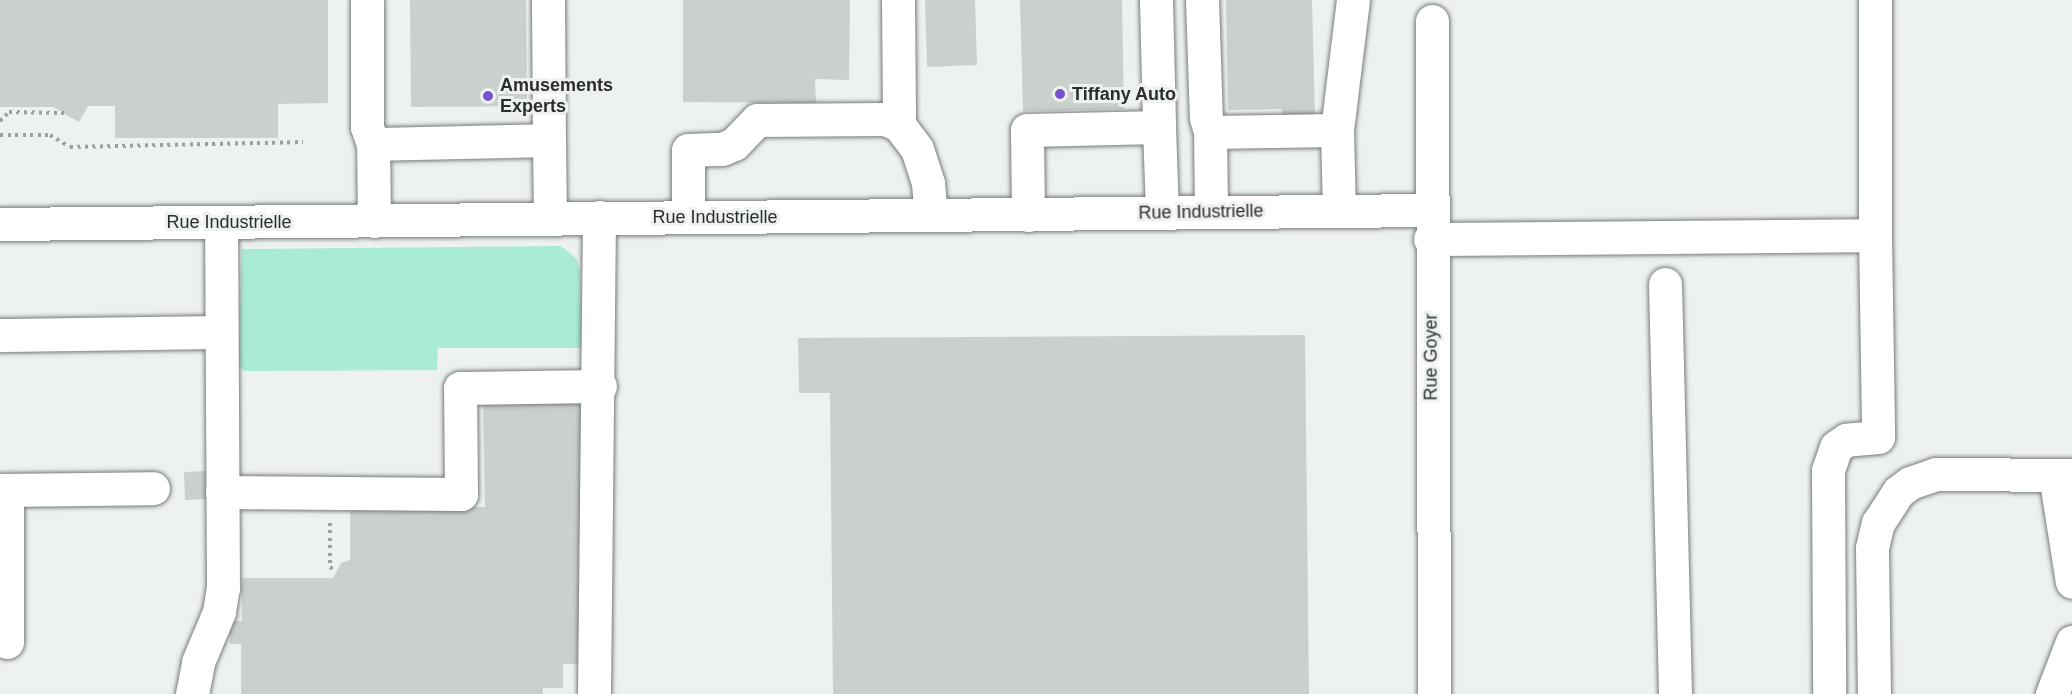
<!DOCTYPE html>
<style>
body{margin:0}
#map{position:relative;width:2072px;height:694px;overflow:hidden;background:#edf2f0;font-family:Helvetica,sans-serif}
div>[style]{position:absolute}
.green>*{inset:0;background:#a9ebd3}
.building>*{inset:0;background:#cbd0ce}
.path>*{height:4px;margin-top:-2px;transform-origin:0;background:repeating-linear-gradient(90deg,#9b9f9d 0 3px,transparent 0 7.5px)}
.roads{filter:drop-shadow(0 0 2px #787c7a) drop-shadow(0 0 2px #787c7a)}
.minor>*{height:33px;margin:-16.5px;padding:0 16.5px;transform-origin:16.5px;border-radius:16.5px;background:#fff}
.dots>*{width:16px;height:16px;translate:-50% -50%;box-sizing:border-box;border:3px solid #edf2f0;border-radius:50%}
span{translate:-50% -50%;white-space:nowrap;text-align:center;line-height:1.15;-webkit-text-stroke:6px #edf2f0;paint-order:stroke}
.poi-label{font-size:18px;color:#2c2e2d;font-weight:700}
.left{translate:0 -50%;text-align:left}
.street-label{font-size:18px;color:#2c2e2d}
</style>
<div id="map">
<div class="green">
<i style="clip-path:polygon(561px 246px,577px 259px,580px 273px,582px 348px,438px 348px,437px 370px,244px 371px,238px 363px,242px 249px)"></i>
</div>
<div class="building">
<i style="clip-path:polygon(0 0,328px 0,328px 103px,278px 104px,278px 138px,115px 138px,115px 106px,88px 106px,79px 122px,53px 107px,0 107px)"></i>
<i style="clip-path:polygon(410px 0,526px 0,527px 106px,411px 107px)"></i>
<i style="clip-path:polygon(683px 0,850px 0,849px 80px,815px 79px,816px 103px,683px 102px)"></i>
<i style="clip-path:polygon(925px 0,975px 0,977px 65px,927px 67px)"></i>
<i style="clip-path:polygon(1020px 0,1122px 0,1124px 109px,1023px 111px)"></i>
<i style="clip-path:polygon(1226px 0,1312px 0,1315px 115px,1282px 116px,1282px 109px,1228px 110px)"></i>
<i style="clip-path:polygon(1305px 335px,1309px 694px,833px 694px,830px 393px,799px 393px,798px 338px)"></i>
<i style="clip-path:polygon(581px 400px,585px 664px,563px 664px,563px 688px,543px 688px,543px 694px,241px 694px,241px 644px,230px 644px,230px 621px,242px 621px,242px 578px,333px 578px,341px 563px,350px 560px,350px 508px,485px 507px,483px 401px)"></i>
<i style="clip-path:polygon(207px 471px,209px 499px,185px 500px,184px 472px)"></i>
</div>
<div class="path">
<i style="left:0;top:121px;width:13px;rotate:-45deg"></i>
<i style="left:9px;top:112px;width:55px;rotate:1deg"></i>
<i style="left:0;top:135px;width:50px"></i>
<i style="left:50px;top:135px;width:23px;rotate:31deg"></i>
<i style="left:70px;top:147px;width:233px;rotate:-1.2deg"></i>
<i style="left:330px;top:523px;width:44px;rotate:90deg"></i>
<i style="left:330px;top:567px;width:6px;rotate:39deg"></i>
</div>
<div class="roads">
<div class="minor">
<i style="left:367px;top:0;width:127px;rotate:90deg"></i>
<i style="left:367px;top:127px;width:18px;rotate:71deg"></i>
<i style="left:548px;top:0;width:140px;rotate:89.6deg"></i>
<i style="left:898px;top:0;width:125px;rotate:89.5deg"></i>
<i style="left:1156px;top:0;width:127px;rotate:88.6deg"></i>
<i style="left:1202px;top:0;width:118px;rotate:88.1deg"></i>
<i style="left:1206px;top:118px;width:15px;rotate:74deg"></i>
<i style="left:1875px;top:0;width:235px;rotate:90deg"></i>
<i style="left:1432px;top:21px;width:673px;rotate:89.83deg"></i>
<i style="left:1337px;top:130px;width:131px;rotate:-83deg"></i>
<i style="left:1211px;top:212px;width:80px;rotate:-90.7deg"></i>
<i style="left:1210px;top:132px;width:127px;rotate:-0.9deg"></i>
<i style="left:1337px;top:130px;width:81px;rotate:88.6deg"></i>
<i style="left:1028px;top:215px;width:85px;rotate:-90.7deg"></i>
<i style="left:1027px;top:130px;width:132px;rotate:-1.3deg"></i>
<i style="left:1159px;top:127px;width:86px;rotate:88deg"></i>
<i style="left:688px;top:217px;width:67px;rotate:-90deg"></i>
<i style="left:688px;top:150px;width:34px;rotate:-2deg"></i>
<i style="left:722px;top:149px;width:13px;rotate:-23deg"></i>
<i style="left:734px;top:144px;width:33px;rotate:-46deg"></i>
<i style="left:757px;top:120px;width:128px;rotate:-0.4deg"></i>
<i style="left:885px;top:119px;width:15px;rotate:23deg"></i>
<i style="left:899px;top:125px;width:30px;rotate:53deg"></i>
<i style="left:917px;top:149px;width:36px;rotate:72deg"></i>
<i style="left:928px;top:183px;width:32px;rotate:85deg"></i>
<i style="left:374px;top:221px;width:77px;rotate:-90.7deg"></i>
<i style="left:373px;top:144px;width:176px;rotate:-1.3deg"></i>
<i style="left:549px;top:140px;width:78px;rotate:89.3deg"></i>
<i style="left:0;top:224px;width:1430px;rotate:-0.56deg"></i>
<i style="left:1430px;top:239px;width:445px;rotate:-0.5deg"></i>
<i style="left:1875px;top:235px;width:202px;rotate:89.1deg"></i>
<i style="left:1878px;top:437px;width:32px;rotate:175deg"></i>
<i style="left:1846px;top:440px;width:12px;rotate:145deg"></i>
<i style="left:1836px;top:447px;width:24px;rotate:109deg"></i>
<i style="left:1828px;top:470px;width:224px;rotate:89.7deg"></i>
<i style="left:1665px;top:284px;width:410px;rotate:88.6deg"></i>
<i style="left:0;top:335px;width:221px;rotate:-0.8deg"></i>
<i style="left:2055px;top:475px;width:108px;rotate:81deg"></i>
<i style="left:0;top:490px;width:153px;rotate:-0.7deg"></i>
<i style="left:222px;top:492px;width:239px;rotate:0.5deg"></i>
<i style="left:461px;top:494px;width:106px;rotate:-90.5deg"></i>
<i style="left:460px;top:388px;width:140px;rotate:-0.8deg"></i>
<i style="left:7px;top:642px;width:152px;rotate:-90deg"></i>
<i style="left:192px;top:694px;width:33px;rotate:-79deg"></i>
<i style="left:198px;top:662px;width:54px;rotate:-67.2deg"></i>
<i style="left:219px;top:612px;width:24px;rotate:-81deg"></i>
<i style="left:223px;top:588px;width:366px;rotate:-90.3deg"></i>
<i style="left:594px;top:694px;width:477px;rotate:-89.4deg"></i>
<i style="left:1874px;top:694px;width:146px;rotate:-90.8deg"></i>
<i style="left:1872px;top:548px;width:26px;rotate:-77deg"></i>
<i style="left:1878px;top:523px;width:37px;rotate:-57deg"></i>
<i style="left:1898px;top:492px;width:15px;rotate:-37deg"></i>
<i style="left:1910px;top:483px;width:28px;rotate:-19deg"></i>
<i style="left:1936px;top:474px;width:136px;rotate:0.4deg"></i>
<i style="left:2052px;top:694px;width:56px;rotate:-69deg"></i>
</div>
</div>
<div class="dots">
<i style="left:1060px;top:94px;background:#7453cd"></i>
<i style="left:488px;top:96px;background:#7453cd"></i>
</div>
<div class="poi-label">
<span class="left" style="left:500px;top:96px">Amusements<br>Experts</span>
<span class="left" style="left:1072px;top:94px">Tiffany Auto</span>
</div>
<div class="street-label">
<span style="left:1201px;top:212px;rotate:-1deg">Rue Industrielle</span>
<span style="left:715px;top:217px">Rue Industrielle</span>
<span style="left:229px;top:222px">Rue Industrielle</span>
<span style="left:1431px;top:357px;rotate:-90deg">Rue Goyer</span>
</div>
</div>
